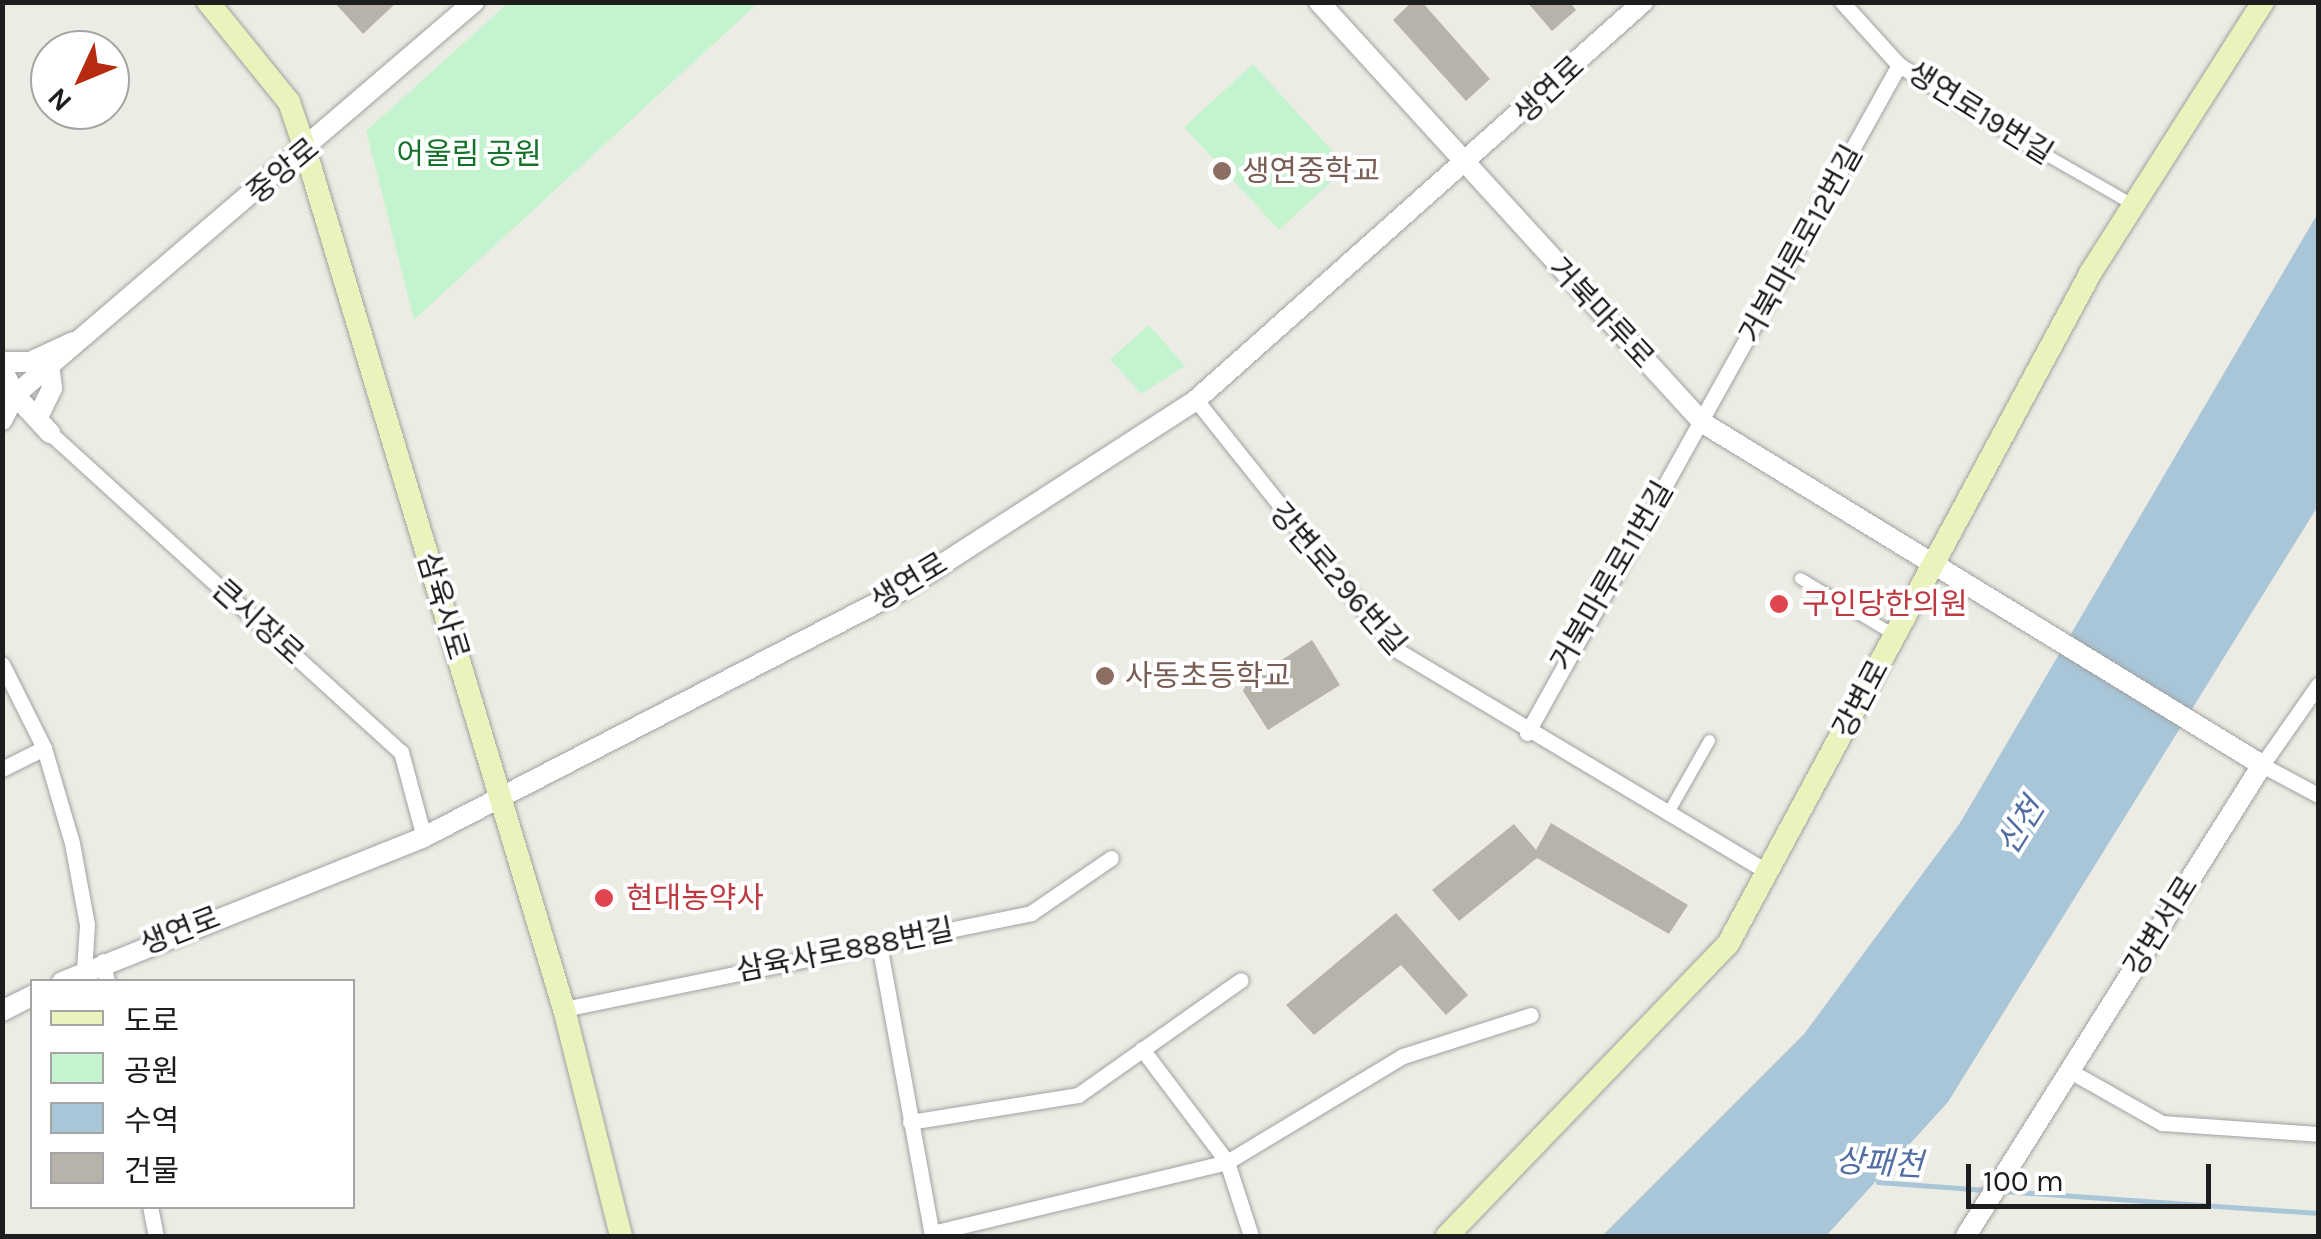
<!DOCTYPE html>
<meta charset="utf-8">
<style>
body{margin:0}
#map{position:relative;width:2321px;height:1239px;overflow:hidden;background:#edece4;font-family:Karla,"Noto Sans KR",sans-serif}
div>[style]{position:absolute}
.park>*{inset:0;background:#c4f4cf}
.water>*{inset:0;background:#a8c6d8}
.stream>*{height:5px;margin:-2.5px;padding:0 2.5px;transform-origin:2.5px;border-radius:2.5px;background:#a8c6d8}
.building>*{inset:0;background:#b7b2aa}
.roads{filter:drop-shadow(0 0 2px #a1a1a1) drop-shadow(0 0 2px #a1a1a1)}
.pedestrian>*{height:11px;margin:-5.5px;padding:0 5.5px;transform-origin:5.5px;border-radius:5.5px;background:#fff}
.minor>*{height:15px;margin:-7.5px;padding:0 7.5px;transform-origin:7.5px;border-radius:7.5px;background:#fff}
.tertiary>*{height:20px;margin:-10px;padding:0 10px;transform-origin:10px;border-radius:10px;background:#fff}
.secondary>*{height:22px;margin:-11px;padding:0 11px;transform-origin:11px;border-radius:11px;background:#e8f4bc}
.dots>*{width:28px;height:28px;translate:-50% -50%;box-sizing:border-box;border:5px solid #fff;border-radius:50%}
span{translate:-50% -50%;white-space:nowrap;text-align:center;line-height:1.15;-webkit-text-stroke:8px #fff;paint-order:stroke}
.street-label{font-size:30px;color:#1d1d1d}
.park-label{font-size:30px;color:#15722b}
.education-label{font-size:30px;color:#785e54}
.left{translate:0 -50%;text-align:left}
.health-label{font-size:30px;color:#be3a42}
.water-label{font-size:32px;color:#526fa4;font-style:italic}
.frame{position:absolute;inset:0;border:5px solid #1d1d1d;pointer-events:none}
.legend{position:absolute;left:30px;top:979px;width:325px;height:230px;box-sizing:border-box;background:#fff;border:2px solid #a5a5a5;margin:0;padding:12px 18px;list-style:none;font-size:30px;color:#1d1d1d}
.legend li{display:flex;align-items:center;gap:20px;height:50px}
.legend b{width:50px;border:2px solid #a5a5a5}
.north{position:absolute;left:30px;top:30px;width:100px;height:100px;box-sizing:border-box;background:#fff;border:2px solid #a5a5a5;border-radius:50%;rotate:226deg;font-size:28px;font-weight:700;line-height:40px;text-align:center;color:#1d1d1d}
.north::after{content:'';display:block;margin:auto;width:35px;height:45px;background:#b92b11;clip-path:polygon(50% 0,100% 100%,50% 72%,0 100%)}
.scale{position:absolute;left:1966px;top:1164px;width:245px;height:45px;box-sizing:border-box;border:5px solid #1d1d1d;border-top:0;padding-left:12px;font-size:30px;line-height:35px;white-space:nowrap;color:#1d1d1d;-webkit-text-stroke:8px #fff;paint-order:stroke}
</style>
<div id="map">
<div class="park">
<i style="clip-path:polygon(508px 3px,758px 3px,414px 320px,366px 131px)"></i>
<i style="clip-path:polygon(1253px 64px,1347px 167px,1279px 230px,1184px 127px)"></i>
<i style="clip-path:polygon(1149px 325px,1185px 366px,1141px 394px,1110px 359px)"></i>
</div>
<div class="water">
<i style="clip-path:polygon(2318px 213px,2318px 506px,1948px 1102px,1826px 1236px,1602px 1236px,1804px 1034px,1960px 823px)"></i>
</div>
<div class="stream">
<i style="left:1878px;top:1182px;width:108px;rotate:4.2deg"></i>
<i style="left:2002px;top:1191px;width:317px;rotate:4deg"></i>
</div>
<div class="building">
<i style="clip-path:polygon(334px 2px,397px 2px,363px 34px)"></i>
<i style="clip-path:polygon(1412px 2px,1422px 2px,1490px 79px,1466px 101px,1393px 20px)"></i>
<i style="clip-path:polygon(1527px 2px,1570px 2px,1576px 10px,1552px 31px)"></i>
<i style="clip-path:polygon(1312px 640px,1340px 685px,1268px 730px,1243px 691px,1247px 683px)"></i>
<i style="clip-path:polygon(1551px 823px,1688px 905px,1669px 934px,1537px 858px,1459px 921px,1432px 890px,1514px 824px,1536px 850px)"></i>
<i style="clip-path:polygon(1396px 913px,1468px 995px,1446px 1015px,1401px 965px,1314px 1035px,1286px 1005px)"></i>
</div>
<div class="roads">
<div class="pedestrian">
<i style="left:2045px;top:154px;width:103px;rotate:29.8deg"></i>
<i style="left:1800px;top:578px;width:111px;rotate:31deg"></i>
<i style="left:1667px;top:814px;width:85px;rotate:-60.4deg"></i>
</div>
<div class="minor">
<i style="left:1842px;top:2px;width:85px;rotate:47.9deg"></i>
<i style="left:1899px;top:65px;width:171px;rotate:31.4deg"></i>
<i style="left:1196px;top:400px;width:319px;rotate:51.4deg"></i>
<i style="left:1395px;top:649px;width:435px;rotate:30.9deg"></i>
<i style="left:50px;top:433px;width:474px;rotate:42.3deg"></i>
<i style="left:401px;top:752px;width:88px;rotate:74.9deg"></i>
<i style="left:2px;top:664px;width:94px;rotate:63.4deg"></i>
<i style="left:44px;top:748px;width:99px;rotate:73.6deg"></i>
<i style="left:72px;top:843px;width:83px;rotate:79.6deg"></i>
<i style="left:87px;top:925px;width:45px;rotate:93.8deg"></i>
<i style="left:2318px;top:685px;width:98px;rotate:125deg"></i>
<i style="left:2262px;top:765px;width:64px;rotate:28.2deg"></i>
<i style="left:1527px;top:733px;width:765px;rotate:-60.89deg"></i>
<i style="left:2px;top:769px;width:47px;rotate:-26.6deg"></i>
<i style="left:879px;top:944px;width:297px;rotate:79.7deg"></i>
<i style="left:103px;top:961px;width:21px;rotate:79deg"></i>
<i style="left:564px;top:1009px;width:477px;rotate:-11.6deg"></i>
<i style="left:1031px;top:913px;width:97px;rotate:-34.5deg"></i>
<i style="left:1142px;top:1049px;width:141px;rotate:53deg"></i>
<i style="left:1227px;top:1162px;width:78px;rotate:72deg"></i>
<i style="left:2070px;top:1071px;width:106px;rotate:29.5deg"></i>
<i style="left:2162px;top:1123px;width:156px;rotate:4deg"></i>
<i style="left:910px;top:1122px;width:170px;rotate:-9.1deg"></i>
<i style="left:1078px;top:1095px;width:199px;rotate:-35.2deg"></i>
<i style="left:150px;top:1206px;width:31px;rotate:79deg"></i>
<i style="left:932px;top:1233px;width:303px;rotate:-13.5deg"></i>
<i style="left:1227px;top:1162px;width:205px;rotate:-31.1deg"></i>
<i style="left:1403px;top:1056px;width:134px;rotate:-17.8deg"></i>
</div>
<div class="tertiary">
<i style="left:1319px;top:2px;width:570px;rotate:47.63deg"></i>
<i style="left:1703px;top:423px;width:655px;rotate:31.46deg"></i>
<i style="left:2262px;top:765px;width:556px;rotate:122.15deg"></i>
<i style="left:2px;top:362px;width:28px"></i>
<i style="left:30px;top:362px;width:47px;rotate:-24.9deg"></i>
<i style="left:2px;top:369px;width:29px;rotate:63deg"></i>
<i style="left:15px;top:395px;width:28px;rotate:117deg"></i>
<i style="left:15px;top:395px;width:604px;rotate:-40.57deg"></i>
<i style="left:15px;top:395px;width:52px;rotate:47.4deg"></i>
<i style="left:38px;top:417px;width:32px;rotate:-64deg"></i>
<i style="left:52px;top:388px;width:17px;rotate:-97deg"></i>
<i style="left:62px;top:982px;width:390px;rotate:-21.8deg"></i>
<i style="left:424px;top:837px;width:540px;rotate:-27.32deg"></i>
<i style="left:904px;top:589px;width:348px;rotate:-32.9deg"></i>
<i style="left:1196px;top:400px;width:599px;rotate:-41.68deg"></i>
<i style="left:2px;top:1011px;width:34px;rotate:-27deg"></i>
</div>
<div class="secondary">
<i style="left:208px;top:2px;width:129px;rotate:51deg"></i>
<i style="left:289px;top:102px;width:53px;rotate:71.2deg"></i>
<i style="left:306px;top:152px;width:895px;rotate:73.25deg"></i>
<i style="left:564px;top:1009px;width:234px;rotate:75.9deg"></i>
<i style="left:1447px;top:1236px;width:405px;rotate:-46.1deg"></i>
<i style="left:1728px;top:944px;width:764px;rotate:-61.62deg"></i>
<i style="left:2091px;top:272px;width:320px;rotate:-57.5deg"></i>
</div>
</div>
<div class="dots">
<i style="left:1222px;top:171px;background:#8d6e63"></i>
<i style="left:1779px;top:604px;background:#e0444e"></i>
<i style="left:1105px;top:676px;background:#8d6e63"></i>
<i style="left:604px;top:898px;background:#e0444e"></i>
</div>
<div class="street-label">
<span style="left:1549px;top:90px;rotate:-43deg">생연로</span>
<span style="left:1980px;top:113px;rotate:32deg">생연로19번길</span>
<span style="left:283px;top:171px;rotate:-40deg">중앙로</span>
<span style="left:1801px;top:244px;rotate:-61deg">거북마루로12번길</span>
<span style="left:1601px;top:313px;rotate:47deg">거북마루로</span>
<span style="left:1612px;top:576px;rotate:-60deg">거북마루로11번길</span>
<span style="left:1338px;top:579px;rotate:49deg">강변로296번길</span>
<span style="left:909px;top:582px;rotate:-31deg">생연로</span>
<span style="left:443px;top:606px;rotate:73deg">삼육사로</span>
<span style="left:258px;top:622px;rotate:42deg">큰시장로</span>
<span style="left:1861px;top:699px;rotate:-62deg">강변로</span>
<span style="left:2161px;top:926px;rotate:-58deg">강변서로</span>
<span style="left:180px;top:931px;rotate:-21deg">생연로</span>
<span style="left:845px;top:950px;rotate:-11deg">삼육사로888번길</span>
</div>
<div class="park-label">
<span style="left:469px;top:154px">어울림 공원</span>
</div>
<div class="education-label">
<span class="left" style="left:1242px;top:171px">생연중학교</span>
<span class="left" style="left:1125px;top:676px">사동초등학교</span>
</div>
<div class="health-label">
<span class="left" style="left:1802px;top:604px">구인당한의원</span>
<span class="left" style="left:626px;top:898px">현대농약사</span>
</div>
<div class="water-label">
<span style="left:2021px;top:827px;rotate:-58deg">신천</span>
<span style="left:1879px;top:1164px;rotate:3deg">상패천</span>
</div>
<div class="frame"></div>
<ul class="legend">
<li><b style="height:12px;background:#e8f4bc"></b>도로</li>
<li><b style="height:28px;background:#c4f4cf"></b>공원</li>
<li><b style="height:28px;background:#a8c6d8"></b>수역</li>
<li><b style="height:28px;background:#b7b2aa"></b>건물</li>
</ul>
<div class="north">N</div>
<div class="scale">100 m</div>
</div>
